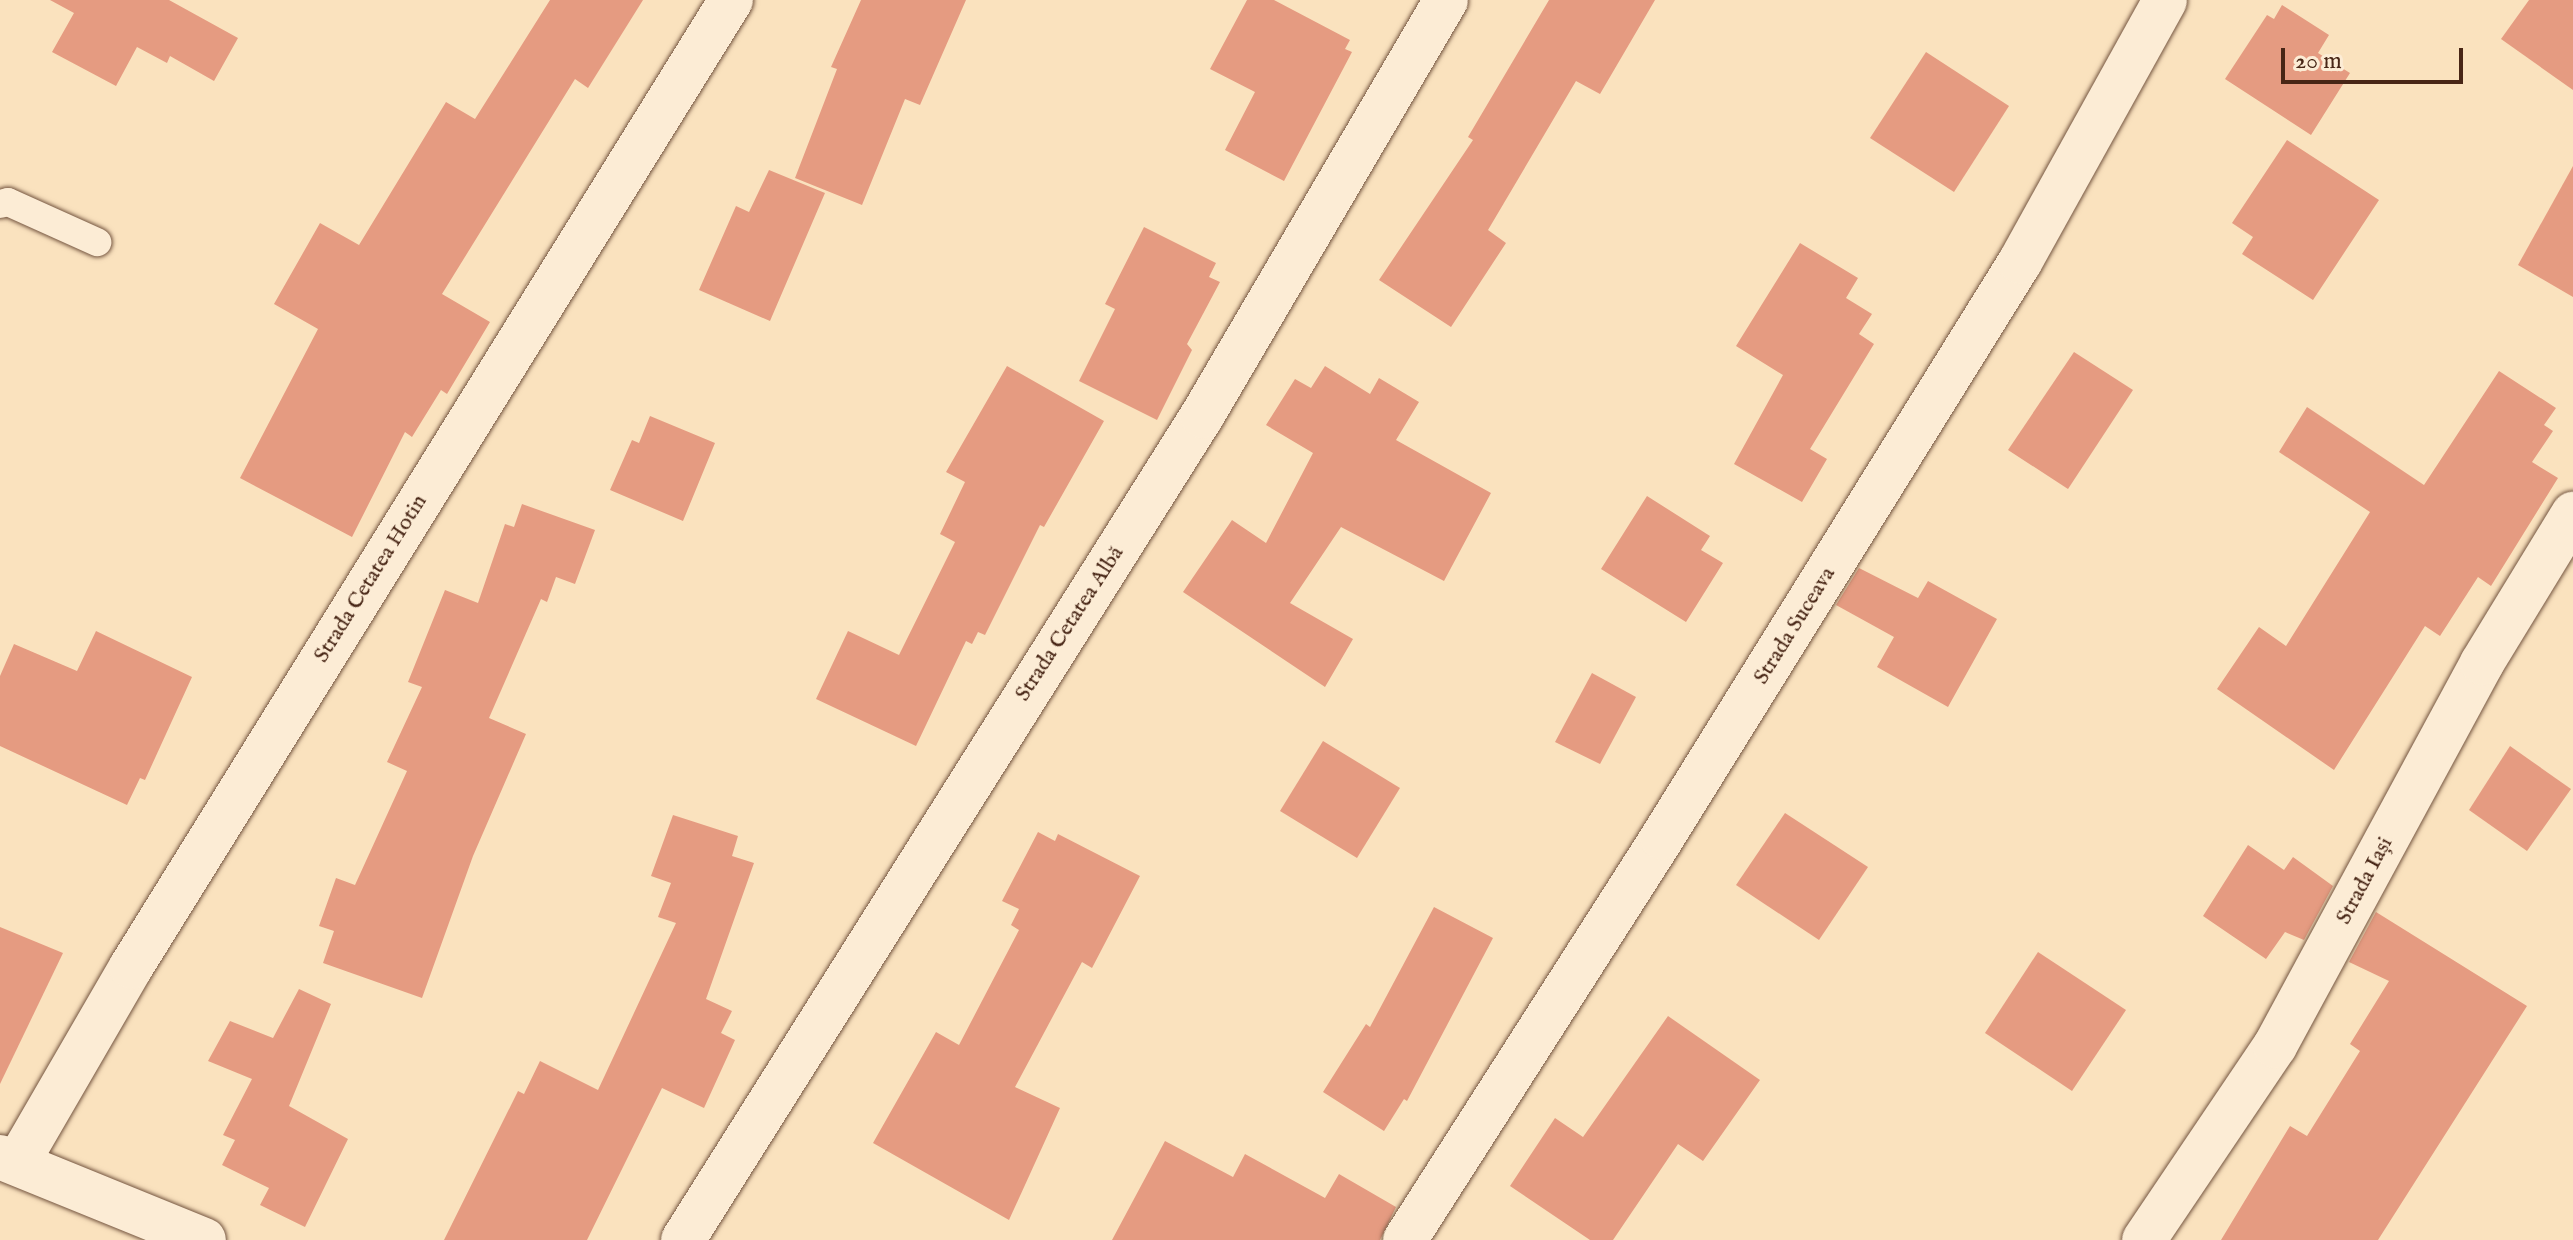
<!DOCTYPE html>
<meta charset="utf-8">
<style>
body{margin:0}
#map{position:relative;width:2573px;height:1240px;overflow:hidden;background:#fae2be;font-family:"IM FELL English",serif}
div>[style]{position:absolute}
.building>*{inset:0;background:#e59b81}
.roads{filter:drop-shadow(0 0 2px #745540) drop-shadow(0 0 2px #745540)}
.lane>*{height:28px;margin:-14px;padding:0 14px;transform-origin:14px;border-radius:14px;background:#fcecd5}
.street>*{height:44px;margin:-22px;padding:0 22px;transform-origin:22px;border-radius:22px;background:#fcecd5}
span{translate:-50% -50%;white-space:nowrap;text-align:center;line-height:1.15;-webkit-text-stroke:6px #fcecd5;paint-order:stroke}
.street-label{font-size:22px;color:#482616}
.scale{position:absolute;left:2281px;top:48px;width:182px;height:36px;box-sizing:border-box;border:4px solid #482616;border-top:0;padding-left:10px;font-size:24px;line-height:28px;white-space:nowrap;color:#482616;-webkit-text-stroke:6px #fcecd5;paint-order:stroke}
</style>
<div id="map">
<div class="building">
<i style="clip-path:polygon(50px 0,169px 0,238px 38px,214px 81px,170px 56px,167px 63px,137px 47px,116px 86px,52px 52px,74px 13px)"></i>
<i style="clip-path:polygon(550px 0,643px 0,588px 88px,575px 79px,442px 294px,490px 322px,447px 394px,441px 390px,412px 437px,405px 432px,352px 537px,240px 478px,318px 329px,274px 304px,320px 223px,359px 245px,446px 102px,475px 119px)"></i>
<i style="clip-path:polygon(861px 0,966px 0,920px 105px,905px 99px,862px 205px,795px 178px,837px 69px,831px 67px)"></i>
<i style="clip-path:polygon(1247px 0,1274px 0,1350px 40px,1345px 49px,1352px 52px,1284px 181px,1225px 150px,1255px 92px,1210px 69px)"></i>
<i style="clip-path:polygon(1549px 0,1655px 0,1600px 94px,1576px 81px,1488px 230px,1506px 243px,1451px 327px,1379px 280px,1473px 140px,1468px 137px)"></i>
<i style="clip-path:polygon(2529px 0,2573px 0,2573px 90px,2501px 39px)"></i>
<i style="clip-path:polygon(2282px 5px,2329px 35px,2318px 53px,2350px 73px,2311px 135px,2225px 79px,2267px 15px,2274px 19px)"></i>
<i style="clip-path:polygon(1926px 52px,2009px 106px,1954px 192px,1870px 138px)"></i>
<i style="clip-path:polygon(2287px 140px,2379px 200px,2313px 300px,2242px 254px,2253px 237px,2232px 223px)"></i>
<i style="clip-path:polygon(2573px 166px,2573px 297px,2518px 265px)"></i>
<i style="clip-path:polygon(769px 170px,825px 193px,770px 321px,699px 290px,736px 206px,749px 212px)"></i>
<i style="clip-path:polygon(1144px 227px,1216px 263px,1209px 277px,1220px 282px,1187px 344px,1192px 350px,1157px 420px,1079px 381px,1115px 309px,1105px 304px)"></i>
<i style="clip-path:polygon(1800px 243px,1858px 278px,1846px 298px,1872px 314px,1859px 334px,1874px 344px,1810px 449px,1827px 459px,1802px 502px,1734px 464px,1783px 375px,1736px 346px)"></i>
<i style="clip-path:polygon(2074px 352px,2133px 390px,2068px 489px,2008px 450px)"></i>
<i style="clip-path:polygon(1007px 366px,1104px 421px,1044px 527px,1040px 525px,985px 635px,978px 632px,972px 644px,966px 641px,916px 746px,816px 699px,848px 631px,899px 655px,955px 542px,940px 534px,965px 482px,946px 472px)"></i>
<i style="clip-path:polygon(1325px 366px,1370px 394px,1379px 378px,1419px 402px,1396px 440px,1491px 493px,1444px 581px,1341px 527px,1290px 603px,1353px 639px,1325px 687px,1183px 592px,1232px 520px,1266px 543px,1313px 453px,1266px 425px,1295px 379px,1311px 388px)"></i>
<i style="clip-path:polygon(2499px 371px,2556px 408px,2544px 425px,2553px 431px,2532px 462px,2558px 478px,2491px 586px,2478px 577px,2440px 636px,2425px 626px,2334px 770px,2217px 689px,2259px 627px,2286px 646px,2370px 512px,2279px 452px,2307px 407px,2424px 485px)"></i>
<i style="clip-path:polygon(650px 416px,715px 443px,683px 521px,610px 490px,632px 440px,639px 443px)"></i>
<i style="clip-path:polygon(1647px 496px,1710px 536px,1701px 550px,1723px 563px,1686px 622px,1601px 569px)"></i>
<i style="clip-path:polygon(522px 504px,595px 530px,575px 584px,556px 577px,547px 602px,541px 599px,489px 718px,526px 734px,473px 856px,422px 998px,323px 963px,334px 931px,319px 926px,336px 878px,355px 885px,407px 771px,387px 762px,422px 687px,408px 682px,445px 590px,478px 603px,505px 524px,514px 527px)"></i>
<i style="clip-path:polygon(1859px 568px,1918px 598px,1928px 581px,1997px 619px,1948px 707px,1877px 667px,1894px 637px,1836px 605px)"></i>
<i style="clip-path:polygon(96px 631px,192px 677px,145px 780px,140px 778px,127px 805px,0 746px,0 676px,14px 644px,77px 671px)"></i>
<i style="clip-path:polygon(1592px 673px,1636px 697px,1600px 764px,1555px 742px)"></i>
<i style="clip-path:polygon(1323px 741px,1400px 788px,1357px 858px,1280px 811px)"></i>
<i style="clip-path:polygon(2510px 746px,2571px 789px,2527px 851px,2469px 810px)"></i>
<i style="clip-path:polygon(1785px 813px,1868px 867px,1819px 940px,1736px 885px)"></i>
<i style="clip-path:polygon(673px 815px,738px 836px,732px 856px,754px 863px,706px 999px,732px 1011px,721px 1033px,735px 1040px,704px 1108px,662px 1088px,587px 1240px,444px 1240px,518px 1091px,524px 1094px,540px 1061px,598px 1090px,676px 923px,658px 917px,671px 883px,651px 876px)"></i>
<i style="clip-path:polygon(1038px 832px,1055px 841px,1058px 834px,1140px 876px,1092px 968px,1082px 962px,1015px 1087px,1060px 1108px,1009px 1220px,873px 1143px,936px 1032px,959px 1045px,1019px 930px,1011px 925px,1019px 909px,1002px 901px)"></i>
<i style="clip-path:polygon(2248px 845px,2284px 870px,2293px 857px,2333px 886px,2304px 940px,2285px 932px,2266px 959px,2203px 916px)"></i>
<i style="clip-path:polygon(1434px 907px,1493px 938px,1407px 1101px,1404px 1099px,1384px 1131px,1323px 1092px,1366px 1024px,1370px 1027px)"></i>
<i style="clip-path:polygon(2376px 912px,2527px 1006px,2378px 1240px,2221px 1240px,2290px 1126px,2307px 1136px,2360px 1051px,2350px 1044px,2389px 981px,2349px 962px)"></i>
<i style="clip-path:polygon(0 927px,63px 953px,0 1084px)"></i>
<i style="clip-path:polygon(2038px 952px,2126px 1010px,2072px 1091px,1985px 1033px)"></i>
<i style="clip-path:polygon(299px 989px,331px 1004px,289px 1106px,348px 1139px,305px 1227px,260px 1205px,269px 1188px,222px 1165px,235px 1140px,223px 1135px,252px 1079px,208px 1061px,230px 1021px,273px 1038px)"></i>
<i style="clip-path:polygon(1668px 1016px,1760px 1080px,1703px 1161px,1678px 1144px,1613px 1240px,1590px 1240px,1510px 1186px,1555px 1118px,1583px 1137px)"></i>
<i style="clip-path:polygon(1165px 1141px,1233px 1177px,1245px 1154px,1325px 1198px,1339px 1174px,1396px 1207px,1380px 1240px,1112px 1240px)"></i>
</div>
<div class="roads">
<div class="lane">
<i style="left:0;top:204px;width:8px;rotate:-14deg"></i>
<i style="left:8px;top:202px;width:98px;rotate:24.2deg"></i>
</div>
<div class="street">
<i style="left:0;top:1157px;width:220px;rotate:22.1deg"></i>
<i style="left:18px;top:1162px;width:225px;rotate:-59.9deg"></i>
<i style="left:131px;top:967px;width:1138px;rotate:-58.18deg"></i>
<i style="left:683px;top:1240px;width:974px;rotate:-57.8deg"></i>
<i style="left:1202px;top:416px;width:482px;rotate:-59.6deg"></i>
<i style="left:1405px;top:1240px;width:477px;rotate:-57.4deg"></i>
<i style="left:1662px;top:838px;width:678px;rotate:-58.14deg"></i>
<i style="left:2020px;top:262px;width:299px;rotate:-61deg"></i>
<i style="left:2144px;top:1240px;width:234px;rotate:-56deg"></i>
<i style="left:2275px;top:1046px;width:435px;rotate:-61.6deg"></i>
<i style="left:2482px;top:663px;width:175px;rotate:-58.6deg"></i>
</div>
</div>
<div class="street-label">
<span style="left:371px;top:579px;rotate:-58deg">Strada Cetatea Hotin</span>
<span style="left:1070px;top:624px;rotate:-57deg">Strada Cetatea Albă</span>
<span style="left:1795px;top:626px;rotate:-58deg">Strada Suceava</span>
<span style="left:2365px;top:881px;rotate:-62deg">Strada Iași</span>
</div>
<div class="scale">20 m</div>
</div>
